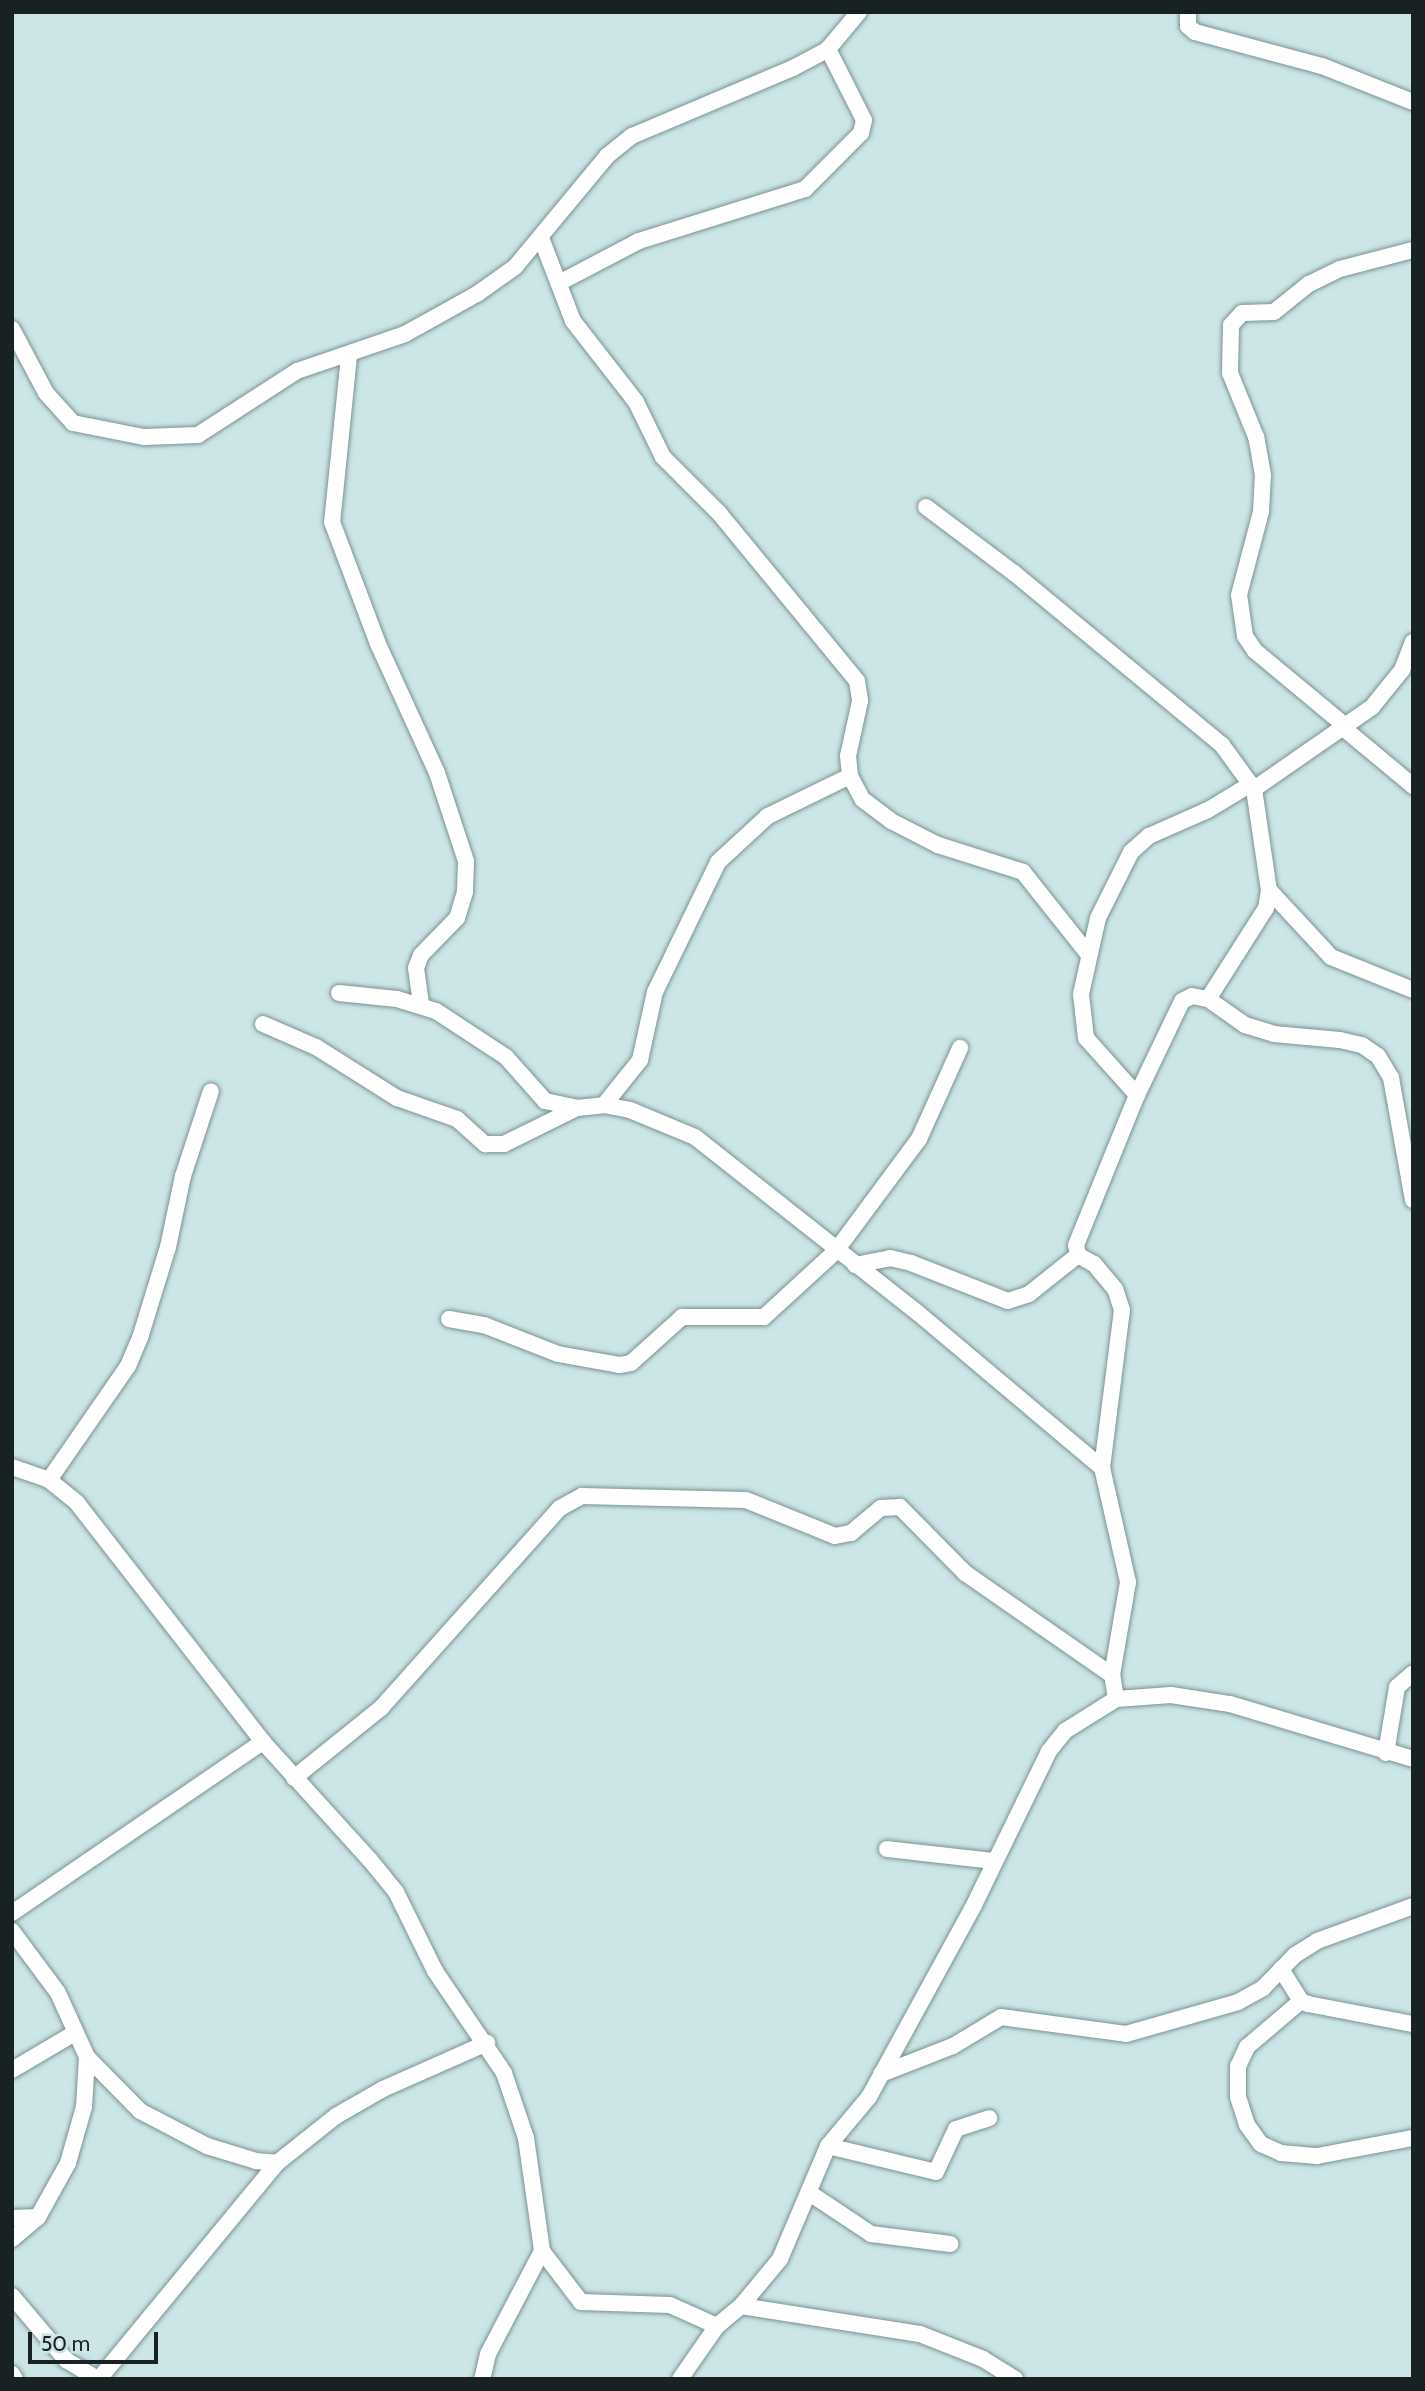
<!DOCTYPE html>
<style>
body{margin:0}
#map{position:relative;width:1425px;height:2391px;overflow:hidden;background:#cce5e6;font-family:Cabin,sans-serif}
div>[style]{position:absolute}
.roads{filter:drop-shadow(0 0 2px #7b9293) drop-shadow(0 0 2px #7b9293)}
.street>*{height:16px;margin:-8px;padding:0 8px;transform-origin:8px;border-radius:8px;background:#fff}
span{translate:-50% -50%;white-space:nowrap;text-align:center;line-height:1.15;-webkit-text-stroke:7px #cce5e6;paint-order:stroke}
.frame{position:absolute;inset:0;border:14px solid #192222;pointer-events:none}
.scale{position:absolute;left:28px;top:2332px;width:130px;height:32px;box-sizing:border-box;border:4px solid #192222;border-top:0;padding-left:9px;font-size:21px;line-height:24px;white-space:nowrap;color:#192222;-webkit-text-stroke:5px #cce5e6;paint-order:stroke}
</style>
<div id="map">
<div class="roads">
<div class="street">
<i style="left:1188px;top:12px;width:14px;rotate:90deg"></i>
<i style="left:1188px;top:26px;width:9px;rotate:41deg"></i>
<i style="left:1195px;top:32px;width:131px;rotate:15deg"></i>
<i style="left:1322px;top:66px;width:98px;rotate:21.6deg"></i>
<i style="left:541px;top:238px;width:89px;rotate:68.9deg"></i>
<i style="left:573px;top:321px;width:103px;rotate:52.1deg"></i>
<i style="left:636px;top:402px;width:61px;rotate:63.9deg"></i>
<i style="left:663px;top:457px;width:79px;rotate:45deg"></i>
<i style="left:719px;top:513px;width:217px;rotate:50.6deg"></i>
<i style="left:857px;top:681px;width:20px;rotate:81deg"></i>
<i style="left:860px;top:701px;width:56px;rotate:102.3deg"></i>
<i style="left:848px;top:756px;width:20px;rotate:84deg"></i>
<i style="left:850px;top:776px;width:26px;rotate:62deg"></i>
<i style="left:862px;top:799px;width:36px;rotate:37deg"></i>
<i style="left:891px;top:821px;width:53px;rotate:27.1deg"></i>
<i style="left:938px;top:845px;width:89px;rotate:17.6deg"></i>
<i style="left:1023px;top:872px;width:106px;rotate:51.5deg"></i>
<i style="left:559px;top:283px;width:90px;rotate:-27.7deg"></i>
<i style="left:639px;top:241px;width:174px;rotate:-17.4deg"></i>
<i style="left:805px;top:189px;width:79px;rotate:-45deg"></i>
<i style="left:861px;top:133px;width:13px;rotate:-77deg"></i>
<i style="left:864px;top:120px;width:80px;rotate:-116.9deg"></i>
<i style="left:12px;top:329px;width:72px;rotate:62deg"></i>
<i style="left:46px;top:393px;width:40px;rotate:48deg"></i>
<i style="left:73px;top:423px;width:72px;rotate:11.2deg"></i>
<i style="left:144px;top:437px;width:54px;rotate:-2.1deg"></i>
<i style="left:198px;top:435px;width:118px;rotate:-32.9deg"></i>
<i style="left:297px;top:371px;width:114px;rotate:-18.9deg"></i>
<i style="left:405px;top:334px;width:82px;rotate:-29.1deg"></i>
<i style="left:477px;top:294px;width:47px;rotate:-35.4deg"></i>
<i style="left:515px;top:267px;width:144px;rotate:-50.3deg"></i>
<i style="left:607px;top:156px;width:32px;rotate:-39deg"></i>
<i style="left:632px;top:136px;width:175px;rotate:-22.9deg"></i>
<i style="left:793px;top:68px;width:40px;rotate:-28deg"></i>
<i style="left:828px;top:49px;width:48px;rotate:-50deg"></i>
<i style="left:349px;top:356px;width:167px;rotate:95.8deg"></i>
<i style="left:332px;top:522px;width:130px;rotate:69.3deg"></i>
<i style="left:378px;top:644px;width:142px;rotate:65.4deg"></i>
<i style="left:437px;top:773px;width:93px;rotate:71.8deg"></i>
<i style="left:466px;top:861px;width:31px;rotate:92deg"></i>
<i style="left:465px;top:892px;width:27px;rotate:107deg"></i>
<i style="left:457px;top:918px;width:52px;rotate:134.2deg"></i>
<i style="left:421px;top:955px;width:14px;rotate:111deg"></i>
<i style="left:416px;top:968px;width:37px;rotate:82deg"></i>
<i style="left:926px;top:507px;width:110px;rotate:36.9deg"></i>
<i style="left:1014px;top:573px;width:270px;rotate:39.6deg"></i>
<i style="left:1222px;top:745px;width:54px;rotate:54deg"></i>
<i style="left:1254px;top:789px;width:102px;rotate:81.6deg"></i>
<i style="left:1269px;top:890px;width:18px;rotate:99deg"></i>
<i style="left:1266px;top:908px;width:108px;rotate:122.5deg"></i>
<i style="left:1343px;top:724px;width:114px;rotate:-140.3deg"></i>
<i style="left:1255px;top:651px;width:18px;rotate:-124deg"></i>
<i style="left:1245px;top:636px;width:41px;rotate:-98.3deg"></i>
<i style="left:1239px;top:595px;width:86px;rotate:-75.2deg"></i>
<i style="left:1261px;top:512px;width:37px;rotate:-87deg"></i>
<i style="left:1263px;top:475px;width:39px;rotate:-100deg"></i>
<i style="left:1256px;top:437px;width:69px;rotate:-112.1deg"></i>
<i style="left:1230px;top:373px;width:48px;rotate:-88.8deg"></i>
<i style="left:1231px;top:325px;width:16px;rotate:-47deg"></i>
<i style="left:1242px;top:313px;width:32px;rotate:-2deg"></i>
<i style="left:1274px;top:312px;width:45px;rotate:-38.7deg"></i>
<i style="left:1309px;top:284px;width:34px;rotate:-26deg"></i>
<i style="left:1340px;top:269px;width:75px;rotate:-14.6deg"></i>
<i style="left:1341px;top:726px;width:94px;rotate:39.8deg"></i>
<i style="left:1254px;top:789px;width:144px;rotate:-34.8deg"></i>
<i style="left:1372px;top:707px;width:48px;rotate:-51deg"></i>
<i style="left:1402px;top:670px;width:30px;rotate:-69deg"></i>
<i style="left:1269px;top:890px;width:91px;rotate:47.2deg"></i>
<i style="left:1331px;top:957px;width:88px;rotate:21.9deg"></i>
<i style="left:339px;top:993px;width:58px;rotate:5.9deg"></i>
<i style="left:397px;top:999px;width:41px;rotate:17.1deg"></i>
<i style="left:436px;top:1011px;width:84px;rotate:33.3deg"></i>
<i style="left:506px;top:1057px;width:59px;rotate:48.4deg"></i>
<i style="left:545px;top:1101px;width:33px;rotate:12deg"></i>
<i style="left:263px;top:1024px;width:58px;rotate:23.5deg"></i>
<i style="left:316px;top:1047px;width:96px;rotate:32.2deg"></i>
<i style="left:397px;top:1098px;width:64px;rotate:19.3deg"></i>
<i style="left:457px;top:1119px;width:38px;rotate:42deg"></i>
<i style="left:485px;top:1144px;width:19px"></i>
<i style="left:504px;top:1144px;width:81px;rotate:-26.3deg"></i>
<i style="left:577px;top:1108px;width:27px;rotate:-6deg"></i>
<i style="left:604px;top:1105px;width:26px;rotate:11deg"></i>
<i style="left:630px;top:1110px;width:70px;rotate:22.6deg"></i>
<i style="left:695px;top:1137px;width:284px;rotate:38.3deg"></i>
<i style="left:918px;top:1313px;width:241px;rotate:40.1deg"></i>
<i style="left:1137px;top:1095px;width:76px;rotate:-131.8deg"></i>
<i style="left:1086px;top:1038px;width:44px;rotate:-96.5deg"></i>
<i style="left:1081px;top:994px;width:78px;rotate:-77.4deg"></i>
<i style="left:1098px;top:918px;width:74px;rotate:-63.4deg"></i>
<i style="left:1131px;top:852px;width:24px;rotate:-42deg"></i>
<i style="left:1149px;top:836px;width:64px;rotate:-23.8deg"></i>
<i style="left:1208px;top:810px;width:50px;rotate:-31.2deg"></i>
<i style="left:604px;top:1105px;width:58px;rotate:-51.3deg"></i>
<i style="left:640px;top:1060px;width:70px;rotate:-77.6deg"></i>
<i style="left:655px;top:992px;width:144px;rotate:-64.1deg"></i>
<i style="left:718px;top:862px;width:68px;rotate:-42.6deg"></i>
<i style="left:768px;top:816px;width:91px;rotate:-26deg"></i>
<i style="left:855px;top:1265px;width:36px;rotate:-11deg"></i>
<i style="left:890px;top:1258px;width:22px;rotate:13deg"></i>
<i style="left:911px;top:1263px;width:104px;rotate:21.4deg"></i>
<i style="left:1008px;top:1301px;width:22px;rotate:-18deg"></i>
<i style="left:1029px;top:1294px;width:63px;rotate:-38.5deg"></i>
<i style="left:449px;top:1319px;width:36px;rotate:10deg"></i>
<i style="left:484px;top:1325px;width:79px;rotate:21.4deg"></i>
<i style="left:558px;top:1354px;width:62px;rotate:10.2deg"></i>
<i style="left:619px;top:1365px;width:12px;rotate:-9deg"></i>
<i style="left:631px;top:1363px;width:69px;rotate:-42deg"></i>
<i style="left:682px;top:1317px;width:82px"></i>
<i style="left:764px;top:1317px;width:96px;rotate:-42.5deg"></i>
<i style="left:835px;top:1252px;width:141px;rotate:-53.4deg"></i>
<i style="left:919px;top:1139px;width:100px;rotate:-65.7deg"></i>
<i style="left:12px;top:1467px;width:39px;rotate:19deg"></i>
<i style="left:49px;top:1480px;width:36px;rotate:39deg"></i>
<i style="left:77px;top:1503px;width:303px;rotate:52.1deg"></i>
<i style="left:263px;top:1742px;width:159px;rotate:47.8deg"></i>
<i style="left:370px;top:1860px;width:41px;rotate:50.9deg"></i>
<i style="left:396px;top:1892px;width:88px;rotate:63.7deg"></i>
<i style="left:435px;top:1971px;width:123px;rotate:55.9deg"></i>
<i style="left:504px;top:2073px;width:69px;rotate:71.3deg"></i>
<i style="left:526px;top:2138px;width:114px;rotate:81.9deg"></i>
<i style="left:542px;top:2251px;width:116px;rotate:117.7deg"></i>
<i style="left:488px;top:2354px;width:26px;rotate:103deg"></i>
<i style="left:49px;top:1480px;width:139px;rotate:-55.3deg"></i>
<i style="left:128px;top:1366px;width:30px;rotate:-67deg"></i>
<i style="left:140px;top:1338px;width:95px;rotate:-72.9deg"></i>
<i style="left:168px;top:1247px;width:73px;rotate:-78.1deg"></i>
<i style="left:183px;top:1176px;width:89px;rotate:-71.8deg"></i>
<i style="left:1116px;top:1699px;width:24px;rotate:-99deg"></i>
<i style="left:1112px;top:1675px;width:94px;rotate:-80.2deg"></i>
<i style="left:1128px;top:1582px;width:117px;rotate:-102.8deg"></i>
<i style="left:1102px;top:1468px;width:159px;rotate:-82.8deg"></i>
<i style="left:1122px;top:1310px;width:22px;rotate:-108deg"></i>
<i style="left:1115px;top:1289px;width:33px;rotate:-130deg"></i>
<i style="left:1094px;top:1264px;width:18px;rotate:-151deg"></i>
<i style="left:1078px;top:1255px;width:10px;rotate:-101deg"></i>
<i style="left:1076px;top:1245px;width:162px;rotate:-67.9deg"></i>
<i style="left:1137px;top:1095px;width:104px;rotate:-64.4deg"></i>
<i style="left:1182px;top:1001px;width:11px;rotate:-27deg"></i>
<i style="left:1192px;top:996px;width:16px;rotate:11deg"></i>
<i style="left:1208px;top:999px;width:45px;rotate:35.1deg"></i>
<i style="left:1245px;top:1025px;width:30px;rotate:17deg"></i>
<i style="left:1274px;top:1034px;width:66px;rotate:5.2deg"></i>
<i style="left:1340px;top:1040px;width:23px;rotate:13deg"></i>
<i style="left:1362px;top:1045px;width:19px;rotate:35deg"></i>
<i style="left:1378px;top:1056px;width:26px;rotate:59deg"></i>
<i style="left:1391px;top:1078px;width:124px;rotate:79.8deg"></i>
<i style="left:1386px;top:1753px;width:67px;rotate:-80.5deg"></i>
<i style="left:1397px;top:1687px;width:21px;rotate:-41deg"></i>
<i style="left:294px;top:1778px;width:112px;rotate:-38.8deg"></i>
<i style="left:381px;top:1708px;width:268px;rotate:-48.2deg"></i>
<i style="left:560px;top:1508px;width:25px;rotate:-29deg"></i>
<i style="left:582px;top:1496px;width:164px;rotate:1.4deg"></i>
<i style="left:746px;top:1500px;width:96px;rotate:22deg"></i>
<i style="left:835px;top:1536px;width:16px;rotate:-11deg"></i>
<i style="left:851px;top:1533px;width:39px;rotate:-40deg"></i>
<i style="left:881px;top:1508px;width:19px;rotate:-3deg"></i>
<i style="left:900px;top:1507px;width:93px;rotate:45.4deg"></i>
<i style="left:965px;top:1573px;width:179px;rotate:34.8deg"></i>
<i style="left:887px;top:1849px;width:108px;rotate:6.4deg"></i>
<i style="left:12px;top:1913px;width:304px;rotate:-34.3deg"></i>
<i style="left:12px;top:1931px;width:77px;rotate:53.4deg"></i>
<i style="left:58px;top:1993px;width:70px;rotate:65.6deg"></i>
<i style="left:87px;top:2057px;width:76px;rotate:45.5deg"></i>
<i style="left:140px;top:2111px;width:76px;rotate:27.6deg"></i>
<i style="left:207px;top:2146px;width:51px;rotate:17deg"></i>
<i style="left:256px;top:2161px;width:21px;rotate:5deg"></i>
<i style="left:277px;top:2163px;width:75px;rotate:-38.5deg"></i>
<i style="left:336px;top:2116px;width:54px;rotate:-29.9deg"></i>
<i style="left:383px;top:2089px;width:114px;rotate:-23.9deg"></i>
<i style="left:1281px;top:1969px;width:38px;rotate:58deg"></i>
<i style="left:1301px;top:2001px;width:8px;rotate:23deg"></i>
<i style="left:1308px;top:2004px;width:107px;rotate:10.8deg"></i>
<i style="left:1301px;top:2001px;width:71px;rotate:139.6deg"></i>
<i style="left:1247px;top:2047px;width:21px;rotate:115deg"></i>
<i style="left:1238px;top:2066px;width:31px;rotate:90deg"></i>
<i style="left:1238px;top:2097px;width:29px;rotate:72deg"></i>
<i style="left:1247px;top:2125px;width:24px;rotate:54deg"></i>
<i style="left:1261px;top:2144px;width:22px;rotate:24deg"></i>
<i style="left:1281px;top:2153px;width:36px;rotate:5deg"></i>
<i style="left:1317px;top:2156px;width:98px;rotate:-10.6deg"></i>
<i style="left:12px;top:2070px;width:71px;rotate:-30.5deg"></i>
<i style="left:881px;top:2074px;width:77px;rotate:-21.3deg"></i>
<i style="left:953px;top:2046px;width:56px;rotate:-31.1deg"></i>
<i style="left:1001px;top:2017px;width:126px;rotate:7.7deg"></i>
<i style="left:1126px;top:2034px;width:116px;rotate:-15.9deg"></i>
<i style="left:1238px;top:2002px;width:29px;rotate:-29deg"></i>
<i style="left:1263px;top:1988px;width:46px;rotate:-45.9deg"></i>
<i style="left:1295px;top:1955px;width:26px;rotate:-32deg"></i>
<i style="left:1317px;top:1941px;width:102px;rotate:-20deg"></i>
<i style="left:828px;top:2146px;width:111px;rotate:13.5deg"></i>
<i style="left:936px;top:2172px;width:47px;rotate:-65.1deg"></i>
<i style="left:956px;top:2129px;width:35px;rotate:-18deg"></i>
<i style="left:811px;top:2194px;width:72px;rotate:33.7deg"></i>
<i style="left:871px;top:2234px;width:80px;rotate:7.2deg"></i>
<i style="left:12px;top:2218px;width:26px;rotate:-2deg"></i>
<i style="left:12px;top:2239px;width:34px;rotate:-40deg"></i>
<i style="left:38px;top:2217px;width:62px;rotate:-60.9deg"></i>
<i style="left:68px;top:2163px;width:58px;rotate:-74.1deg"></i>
<i style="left:84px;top:2107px;width:50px;rotate:-86.6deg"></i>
<i style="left:542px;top:2251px;width:64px;rotate:52.6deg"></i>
<i style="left:581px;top:2302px;width:89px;rotate:1.9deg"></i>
<i style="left:670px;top:2305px;width:51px;rotate:24.1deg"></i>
<i style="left:12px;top:2296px;width:84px;rotate:49.8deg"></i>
<i style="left:66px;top:2360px;width:37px;rotate:31deg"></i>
<i style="left:741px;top:2306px;width:181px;rotate:8.9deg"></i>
<i style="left:920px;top:2334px;width:68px;rotate:21.6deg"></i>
<i style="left:983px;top:2359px;width:38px;rotate:32deg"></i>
<i style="left:12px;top:2374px;width:6px;rotate:59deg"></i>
<i style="left:99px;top:2379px;width:280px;rotate:-50.5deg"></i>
<i style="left:680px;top:2379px;width:65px;rotate:-55.1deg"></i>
<i style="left:717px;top:2326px;width:31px;rotate:-40deg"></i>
<i style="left:741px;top:2306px;width:61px;rotate:-50.3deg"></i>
<i style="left:780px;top:2259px;width:123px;rotate:-67deg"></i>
<i style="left:828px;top:2146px;width:64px;rotate:-50.1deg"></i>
<i style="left:869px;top:2097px;width:219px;rotate:-61.3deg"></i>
<i style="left:974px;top:1905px;width:171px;rotate:-64deg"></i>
<i style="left:1049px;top:1751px;width:26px;rotate:-51deg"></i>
<i style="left:1065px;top:1731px;width:60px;rotate:-32.1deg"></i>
<i style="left:1116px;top:1699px;width:55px;rotate:-4.2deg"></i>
<i style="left:1171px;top:1695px;width:60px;rotate:8.7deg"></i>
<i style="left:1230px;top:1704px;width:191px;rotate:16.7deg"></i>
</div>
</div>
<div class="frame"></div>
<div class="scale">50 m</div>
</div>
